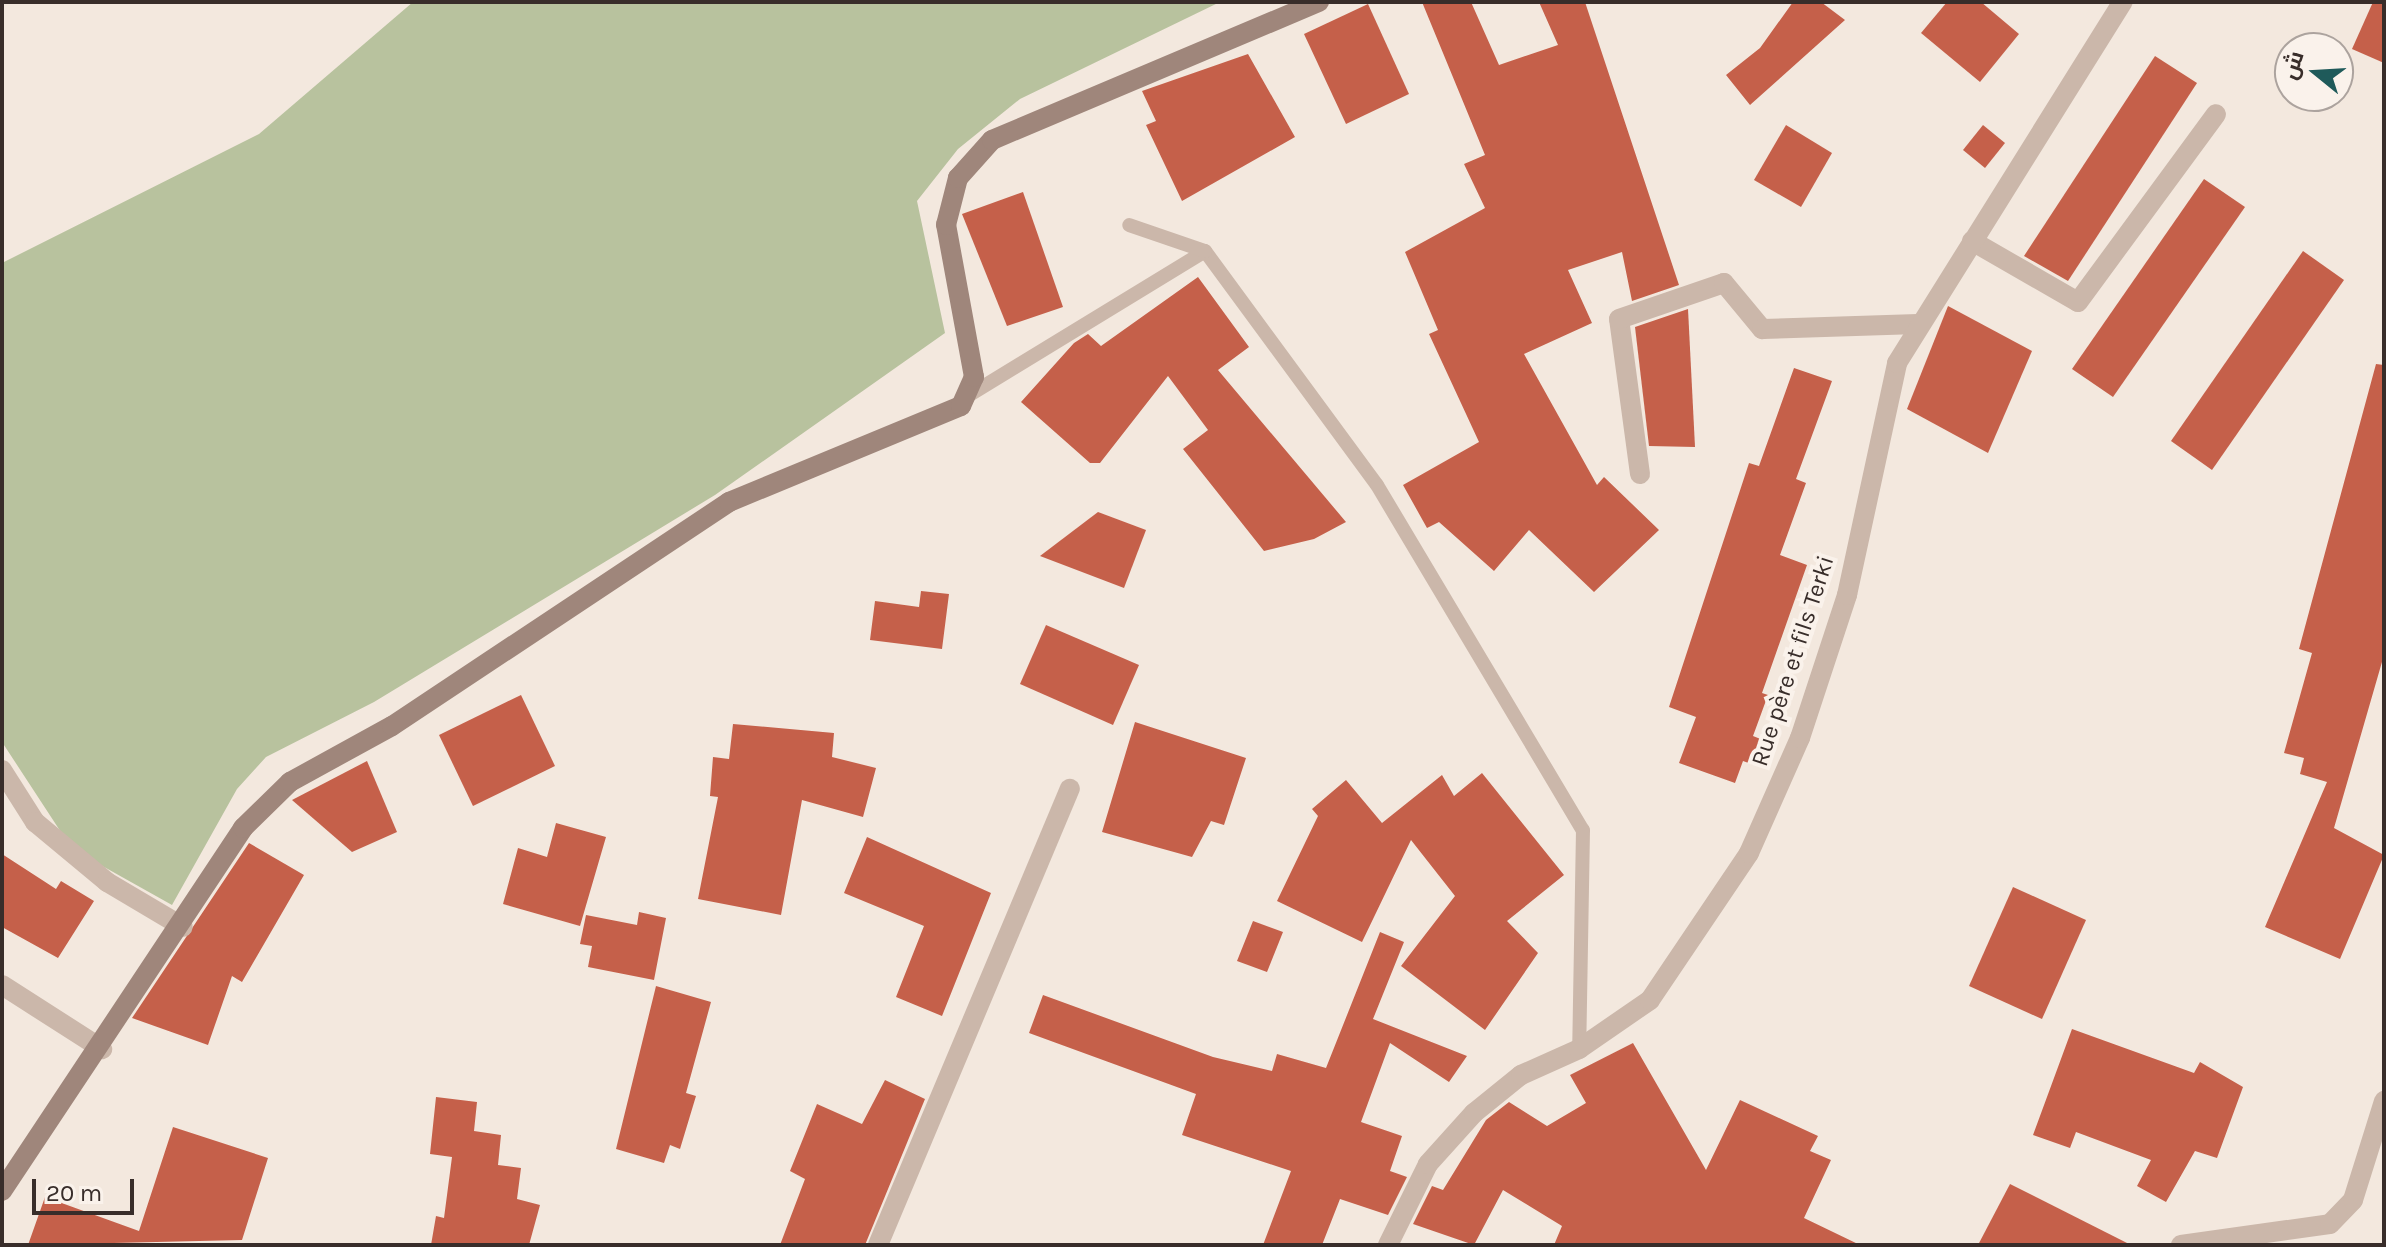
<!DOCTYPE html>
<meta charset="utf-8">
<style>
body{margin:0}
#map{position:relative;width:2386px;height:1247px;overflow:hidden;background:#f3e8de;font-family:Karla,Cairo,sans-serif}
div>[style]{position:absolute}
.green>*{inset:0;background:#b8c29e}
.building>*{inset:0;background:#c5604a}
.lane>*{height:14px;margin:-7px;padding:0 7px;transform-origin:7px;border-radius:7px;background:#cbb7aa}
.street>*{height:20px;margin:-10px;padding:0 10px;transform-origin:10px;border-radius:10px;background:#cbb7aa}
.secondary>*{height:20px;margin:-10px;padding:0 10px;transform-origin:10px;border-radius:10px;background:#9f867b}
span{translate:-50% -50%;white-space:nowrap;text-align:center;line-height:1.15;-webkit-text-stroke:8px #faf2eb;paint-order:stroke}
.street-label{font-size:24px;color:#382d2a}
.frame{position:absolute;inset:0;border:4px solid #382d2a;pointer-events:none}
.north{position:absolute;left:2274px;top:32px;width:80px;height:80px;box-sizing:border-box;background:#faf2eb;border:2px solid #aca39e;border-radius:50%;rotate:288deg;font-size:22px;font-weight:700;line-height:32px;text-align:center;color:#382d2a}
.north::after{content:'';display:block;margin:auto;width:28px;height:36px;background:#1f5a5a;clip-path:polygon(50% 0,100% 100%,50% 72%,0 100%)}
.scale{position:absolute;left:32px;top:1179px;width:102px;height:36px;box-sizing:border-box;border:4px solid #382d2a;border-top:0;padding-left:10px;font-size:24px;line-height:28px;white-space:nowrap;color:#382d2a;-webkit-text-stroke:6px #faf2eb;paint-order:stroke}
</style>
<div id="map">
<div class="green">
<i style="clip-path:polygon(413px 2px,1220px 2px,1020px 99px,958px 149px,917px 201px,945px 333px,715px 495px,374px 702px,266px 757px,237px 789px,172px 905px,72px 849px,2px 742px,2px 263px,259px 134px)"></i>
</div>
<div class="building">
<i style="clip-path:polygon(1422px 2px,1471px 2px,1499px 65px,1558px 45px,1539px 2px,1585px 2px,1679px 285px,1632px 301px,1622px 252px,1568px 270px,1592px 323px,1524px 354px,1597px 485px,1604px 477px,1659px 530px,1594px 592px,1529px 530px,1494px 571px,1439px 522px,1427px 528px,1403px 485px,1479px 442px,1429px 334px,1438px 330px,1405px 252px,1485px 208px,1464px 164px,1485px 155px)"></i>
<i style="clip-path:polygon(1793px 2px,1821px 2px,1845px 20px,1750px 105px,1726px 75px,1760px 48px)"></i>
<i style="clip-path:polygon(1947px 2px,1981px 2px,2019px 34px,1980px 82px,1921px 33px)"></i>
<i style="clip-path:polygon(2373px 2px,2384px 2px,2384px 63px,2352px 49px)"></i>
<i style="clip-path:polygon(1368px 4px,1409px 94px,1346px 124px,1304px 34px)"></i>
<i style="clip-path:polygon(1248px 54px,1295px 137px,1182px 201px,1146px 125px,1156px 121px,1142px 91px)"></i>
<i style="clip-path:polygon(2155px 56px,2197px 83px,2068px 281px,2024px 256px)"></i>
<i style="clip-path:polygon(1786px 125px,1832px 153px,1801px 207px,1754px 180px)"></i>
<i style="clip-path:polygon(1983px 125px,2005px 143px,1985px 168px,1963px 150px)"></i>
<i style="clip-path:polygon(2204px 179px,2245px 207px,2113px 397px,2072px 369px)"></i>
<i style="clip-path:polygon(1023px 192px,1063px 307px,1007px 326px,962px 214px)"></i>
<i style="clip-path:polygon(2303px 251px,2344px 280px,2212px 470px,2171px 441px)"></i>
<i style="clip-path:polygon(1198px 277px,1249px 347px,1218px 370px,1346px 522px,1314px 539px,1264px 551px,1183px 449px,1208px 430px,1168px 376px,1100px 463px,1090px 463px,1021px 402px,1074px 343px,1088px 334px,1101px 346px)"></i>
<i style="clip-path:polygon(1948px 306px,2032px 351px,1988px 453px,1907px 409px)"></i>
<i style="clip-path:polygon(1688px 309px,1695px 447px,1649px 446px,1635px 327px)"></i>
<i style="clip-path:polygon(2376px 364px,2384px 365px,2384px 655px,2334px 828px,2384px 855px,2340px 959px,2265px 927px,2327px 782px,2300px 774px,2304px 758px,2284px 753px,2312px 653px,2299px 649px)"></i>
<i style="clip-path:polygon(1794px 368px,1832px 381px,1796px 479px,1806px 483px,1780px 555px,1807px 565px,1762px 693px,1768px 695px,1753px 736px,1763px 740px,1754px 765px,1743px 761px,1735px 783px,1679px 763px,1696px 717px,1669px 707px,1749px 463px,1759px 466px)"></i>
<i style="clip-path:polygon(1098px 512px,1146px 530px,1124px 588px,1040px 556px)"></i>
<i style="clip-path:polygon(921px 591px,949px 594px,942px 649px,870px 640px,875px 601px,919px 607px)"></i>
<i style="clip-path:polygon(1046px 625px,1139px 665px,1113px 725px,1020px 684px)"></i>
<i style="clip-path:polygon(521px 695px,555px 766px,473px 806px,439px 735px)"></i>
<i style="clip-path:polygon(1135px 722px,1246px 758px,1224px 825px,1211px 821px,1192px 857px,1102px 832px)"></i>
<i style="clip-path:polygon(733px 724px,834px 733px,832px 757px,876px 768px,863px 817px,802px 800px,781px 915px,698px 899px,718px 797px,710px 796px,713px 757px,729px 759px)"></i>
<i style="clip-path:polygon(367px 761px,397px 832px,352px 852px,292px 800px)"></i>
<i style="clip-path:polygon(1482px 773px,1564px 875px,1507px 921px,1538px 953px,1485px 1030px,1401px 966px,1455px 896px,1411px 840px,1362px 942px,1277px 901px,1318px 816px,1312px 809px,1346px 780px,1382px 823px,1442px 775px,1454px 796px)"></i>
<i style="clip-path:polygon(556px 823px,606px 837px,580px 926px,503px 904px,518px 848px,547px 857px)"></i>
<i style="clip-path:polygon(867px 837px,991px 893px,942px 1016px,896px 997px,924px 926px,844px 893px)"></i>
<i style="clip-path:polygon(249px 843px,304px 875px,242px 982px,232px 976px,208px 1045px,132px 1018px)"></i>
<i style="clip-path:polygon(2px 854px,56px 889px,61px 881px,94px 901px,58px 958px,2px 927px)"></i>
<i style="clip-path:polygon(2013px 887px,2086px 920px,2042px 1019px,1969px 986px)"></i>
<i style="clip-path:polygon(639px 912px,666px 918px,654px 980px,588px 967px,592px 946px,580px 944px,586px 915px,637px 925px)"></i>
<i style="clip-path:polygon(1253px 921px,1283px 932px,1267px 972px,1237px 961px)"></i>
<i style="clip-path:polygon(1380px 932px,1404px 942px,1373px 1019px,1467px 1056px,1449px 1082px,1390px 1043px,1361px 1122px,1402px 1136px,1390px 1171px,1407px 1177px,1388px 1215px,1340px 1199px,1322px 1245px,1263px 1245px,1291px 1171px,1182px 1135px,1196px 1094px,1029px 1033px,1043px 995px,1213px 1057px,1272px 1071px,1277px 1054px,1326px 1068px)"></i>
<i style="clip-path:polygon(656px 986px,711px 1002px,686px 1093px,696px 1096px,680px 1149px,670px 1145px,664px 1163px,616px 1149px)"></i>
<i style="clip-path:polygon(2072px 1029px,2194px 1073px,2200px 1062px,2243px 1087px,2217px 1158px,2195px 1151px,2166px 1202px,2137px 1186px,2151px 1160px,2076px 1132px,2070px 1148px,2033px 1135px)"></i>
<i style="clip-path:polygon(1633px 1043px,1706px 1170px,1740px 1100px,1818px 1136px,1810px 1151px,1831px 1160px,1804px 1218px,1860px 1245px,1554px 1245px,1562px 1226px,1503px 1190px,1474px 1245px,1413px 1224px,1432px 1186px,1443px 1190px,1486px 1120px,1509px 1102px,1547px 1126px,1586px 1103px,1570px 1075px)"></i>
<i style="clip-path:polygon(885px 1080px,925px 1099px,865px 1245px,780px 1245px,805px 1179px,790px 1171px,817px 1104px,862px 1124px)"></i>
<i style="clip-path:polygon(436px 1097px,477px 1102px,474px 1131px,501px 1135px,498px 1165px,521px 1168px,517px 1199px,540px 1205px,529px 1245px,431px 1245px,436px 1216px,444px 1218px,452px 1157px,430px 1154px)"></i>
<i style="clip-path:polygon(173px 1127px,268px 1158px,242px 1240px,28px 1245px,45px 1197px,139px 1231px)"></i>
<i style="clip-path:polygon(2010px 1184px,2131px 1245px,1978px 1245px)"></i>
</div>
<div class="lane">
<i style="left:1205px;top:251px;width:290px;rotate:53.7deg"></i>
<i style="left:1377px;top:485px;width:402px;rotate:59.2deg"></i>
<i style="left:1583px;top:830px;width:219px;rotate:91deg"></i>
<i style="left:971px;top:394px;width:274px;rotate:-31.4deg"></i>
<i style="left:1205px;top:251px;width:80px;rotate:-161.1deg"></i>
</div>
<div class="street">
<i style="left:1972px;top:241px;width:122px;rotate:29.9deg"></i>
<i style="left:2078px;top:302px;width:233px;rotate:-53.7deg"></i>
<i style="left:1640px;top:474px;width:156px;rotate:-97.7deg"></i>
<i style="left:1619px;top:319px;width:111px;rotate:-18.9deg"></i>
<i style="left:1724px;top:283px;width:60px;rotate:50.4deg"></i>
<i style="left:1762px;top:329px;width:156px;rotate:-1.8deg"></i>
<i style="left:2px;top:770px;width:62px;rotate:57.6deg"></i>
<i style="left:35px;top:822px;width:94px;rotate:39.8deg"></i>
<i style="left:107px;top:882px;width:88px;rotate:30.6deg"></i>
<i style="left:2px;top:985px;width:119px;rotate:32.6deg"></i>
<i style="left:878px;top:1245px;width:495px;rotate:-67.2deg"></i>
<i style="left:1388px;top:1245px;width:90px;rotate:-63.7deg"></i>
<i style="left:1428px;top:1164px;width:69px;rotate:-48deg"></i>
<i style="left:1474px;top:1113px;width:60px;rotate:-39deg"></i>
<i style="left:1521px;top:1075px;width:64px;rotate:-24.1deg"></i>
<i style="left:1579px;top:1049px;width:86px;rotate:-34.6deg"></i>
<i style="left:1650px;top:1000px;width:177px;rotate:-56deg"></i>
<i style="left:1749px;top:853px;width:126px;rotate:-66.1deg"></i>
<i style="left:1800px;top:738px;width:151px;rotate:-71.8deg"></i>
<i style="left:1847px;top:595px;width:237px;rotate:-77.8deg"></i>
<i style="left:1897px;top:363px;width:426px;rotate:-58deg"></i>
<i style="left:2181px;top:1245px;width:150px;rotate:-8deg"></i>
<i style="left:2330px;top:1224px;width:33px;rotate:-46deg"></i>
<i style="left:2353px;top:1200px;width:104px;rotate:-72.6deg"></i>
</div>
<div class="secondary">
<i style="left:2px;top:1191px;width:436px;rotate:-56.4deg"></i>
<i style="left:243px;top:828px;width:66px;rotate:-44.4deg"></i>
<i style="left:290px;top:782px;width:116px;rotate:-28.8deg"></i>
<i style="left:392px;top:726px;width:405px;rotate:-33.6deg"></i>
<i style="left:729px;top:502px;width:251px;rotate:-22.5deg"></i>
<i style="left:961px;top:406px;width:32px;rotate:-66deg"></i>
<i style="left:974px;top:377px;width:155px;rotate:-100.4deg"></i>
<i style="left:946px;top:225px;width:49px;rotate:-75.7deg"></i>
<i style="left:958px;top:178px;width:51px;rotate:-48.2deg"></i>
<i style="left:992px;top:140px;width:355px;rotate:-22.9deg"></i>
</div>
<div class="street-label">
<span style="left:1793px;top:661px;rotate:-72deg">Rue père et fils Terki</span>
</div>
<div class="frame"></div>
<div class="north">ش</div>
<div class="scale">20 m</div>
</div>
